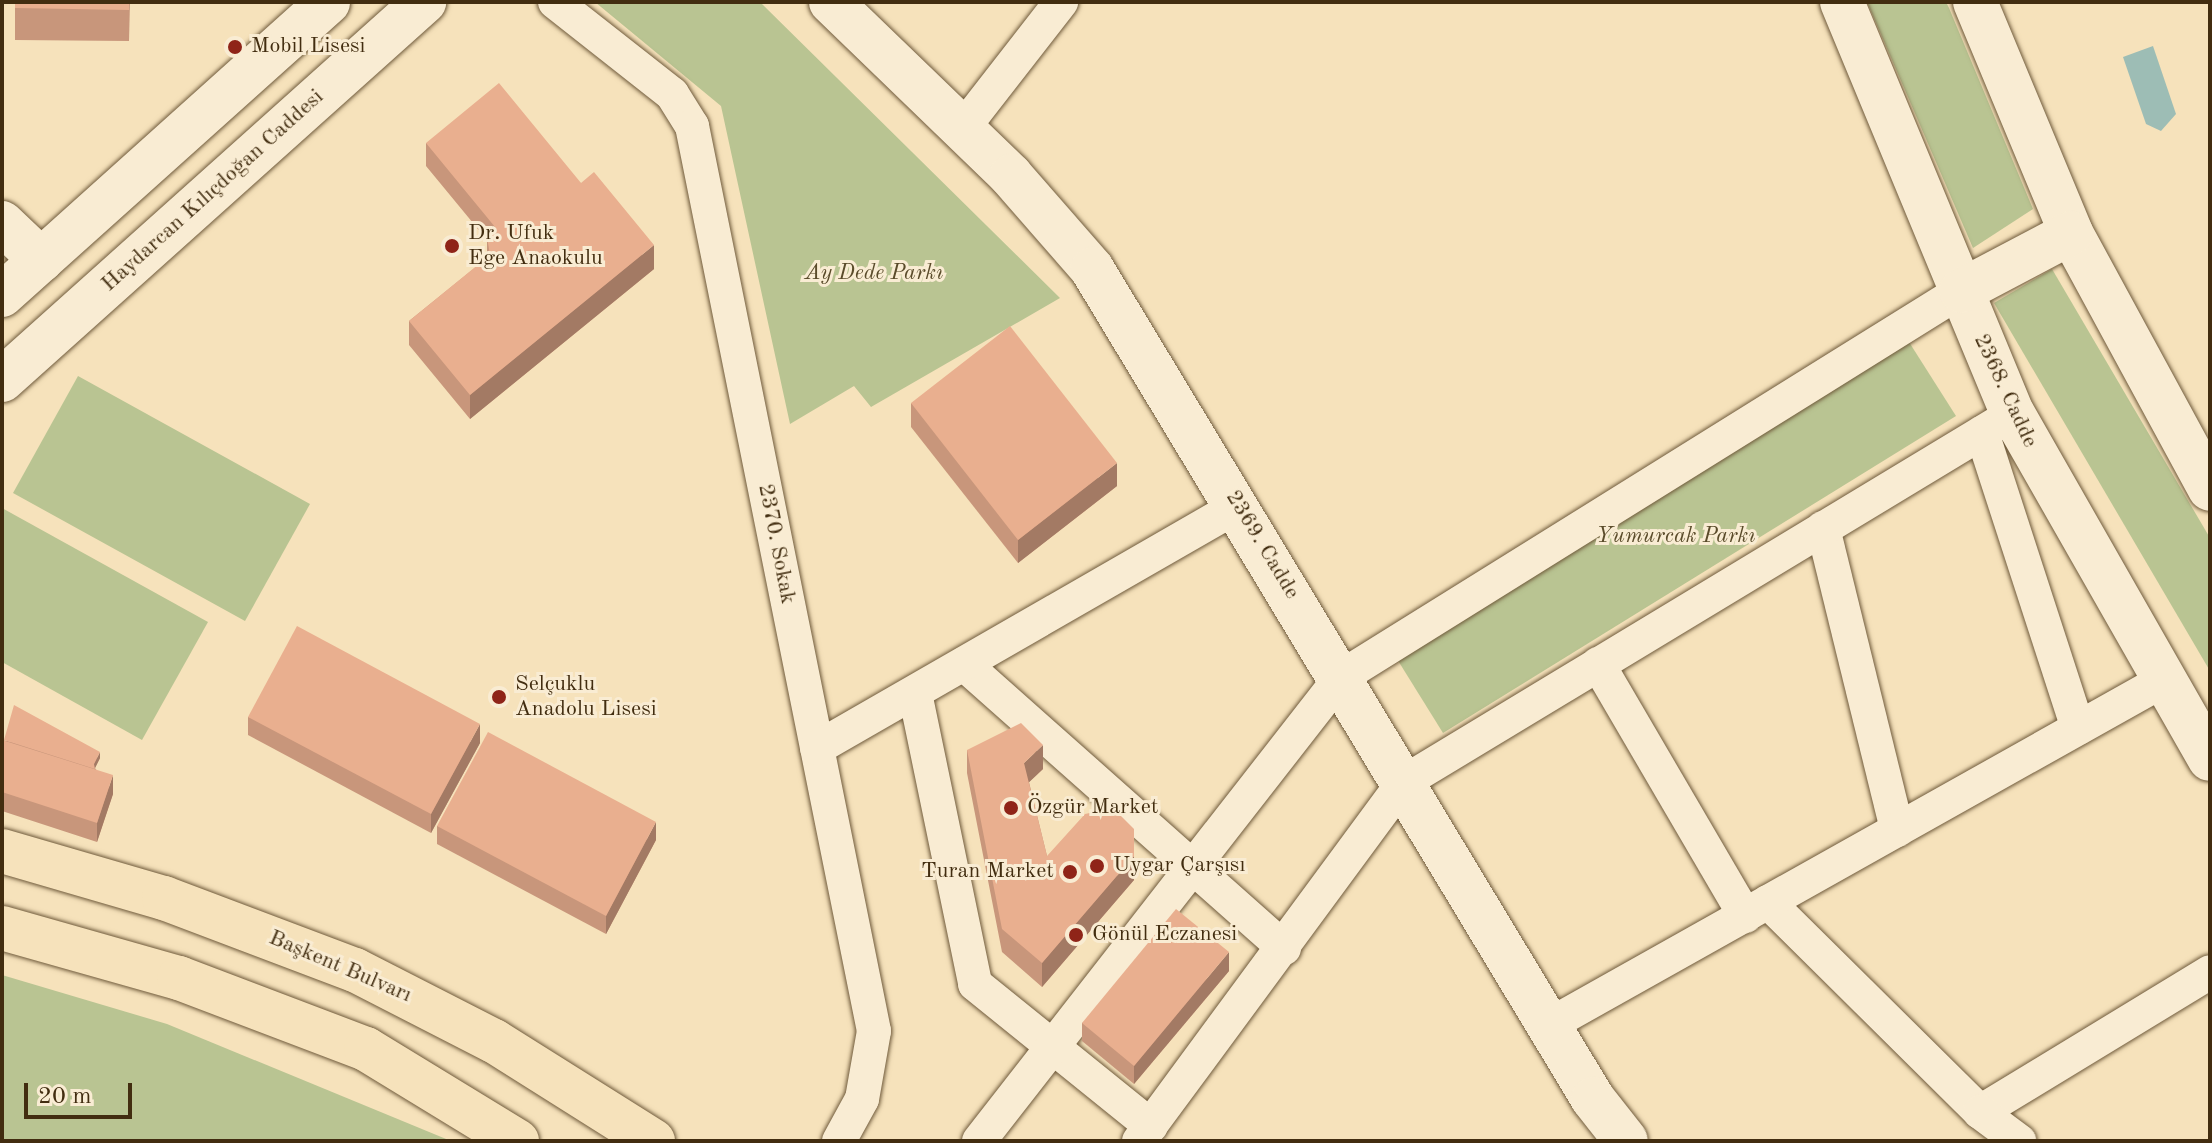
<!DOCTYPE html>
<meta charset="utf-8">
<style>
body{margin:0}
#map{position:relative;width:2212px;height:1143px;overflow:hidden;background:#f6e2bb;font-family:"Old Standard TT",serif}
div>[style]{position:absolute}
.green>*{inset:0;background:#b9c492}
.water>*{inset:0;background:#9dbdb5}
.roads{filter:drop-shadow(0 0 2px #6f5a3b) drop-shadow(0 0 2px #6f5a3b)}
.minor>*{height:34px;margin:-17px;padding:0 17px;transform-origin:17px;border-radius:17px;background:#f9ecd3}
.tertiary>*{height:44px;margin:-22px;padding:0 22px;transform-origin:22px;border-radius:22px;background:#f9ecd3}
.secondary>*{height:44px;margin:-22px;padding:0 22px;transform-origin:22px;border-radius:22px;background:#f9ecd3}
.primary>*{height:44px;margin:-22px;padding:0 22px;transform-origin:22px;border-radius:22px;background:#f6e2bb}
.wall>*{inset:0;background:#c8967b}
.shaded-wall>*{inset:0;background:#a37a64}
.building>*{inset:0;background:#e9af8f}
.dots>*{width:22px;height:22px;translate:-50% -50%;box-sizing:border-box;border:4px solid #f9ecd3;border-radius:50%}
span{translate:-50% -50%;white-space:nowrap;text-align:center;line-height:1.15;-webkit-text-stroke:6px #f9ecd3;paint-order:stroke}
.poi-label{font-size:22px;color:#422d10}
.left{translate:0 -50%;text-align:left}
.right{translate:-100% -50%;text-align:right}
.street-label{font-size:22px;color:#422d10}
.park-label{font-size:22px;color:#5a4b2a;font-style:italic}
.frame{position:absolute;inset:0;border:4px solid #422d10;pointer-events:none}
.scale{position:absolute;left:24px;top:1083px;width:108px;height:36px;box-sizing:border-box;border:4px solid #422d10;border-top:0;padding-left:10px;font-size:24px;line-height:28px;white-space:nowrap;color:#422d10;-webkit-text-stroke:6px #f9ecd3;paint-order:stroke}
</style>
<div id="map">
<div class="green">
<i style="clip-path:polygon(595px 2px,760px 2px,1060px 298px,871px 407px,854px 386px,790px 424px,721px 106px)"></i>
<i style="clip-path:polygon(1867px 2px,1946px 2px,1949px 8px,2033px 209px,1973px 248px)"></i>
<i style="clip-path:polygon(2052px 269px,2210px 538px,2210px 671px,1994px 303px)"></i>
<i style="clip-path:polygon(1909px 342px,1956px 416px,1443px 733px,1397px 659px)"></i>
<i style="clip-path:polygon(78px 376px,310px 504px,245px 621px,13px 493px)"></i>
<i style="clip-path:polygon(2px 508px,208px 622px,142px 740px,2px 662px)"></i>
<i style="clip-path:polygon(2px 975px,167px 1024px,451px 1141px,2px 1141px)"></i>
</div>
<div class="water">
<i style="clip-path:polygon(2153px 46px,2176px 114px,2161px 131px,2146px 124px,2123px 57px)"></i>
</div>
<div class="roads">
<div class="minor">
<i style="left:555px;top:2px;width:149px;rotate:38.2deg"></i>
<i style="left:672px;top:94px;width:38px;rotate:58deg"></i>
<i style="left:692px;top:126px;width:923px;rotate:78.63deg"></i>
<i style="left:874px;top:1031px;width:69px;rotate:100deg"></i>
<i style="left:862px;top:1099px;width:48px;rotate:118.7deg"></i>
<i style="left:963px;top:128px;width:160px;rotate:-52.1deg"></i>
<i style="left:1982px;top:433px;width:310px;rotate:72deg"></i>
<i style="left:1823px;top:528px;width:311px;rotate:76.2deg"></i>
<i style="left:964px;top:664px;width:428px;rotate:41.6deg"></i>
<i style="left:1598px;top:664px;width:292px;rotate:59.7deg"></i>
<i style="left:915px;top:693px;width:297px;rotate:78.3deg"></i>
<i style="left:975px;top:984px;width:226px;rotate:38.9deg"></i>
<i style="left:817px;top:748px;width:486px;rotate:-29.9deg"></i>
<i style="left:1768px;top:902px;width:298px;rotate:44.7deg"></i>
<i style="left:1980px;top:1112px;width:269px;rotate:-31.3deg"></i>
<i style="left:1549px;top:1025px;width:705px;rotate:-29.29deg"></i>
<i style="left:1980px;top:1112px;width:49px;rotate:36.6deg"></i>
<i style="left:979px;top:1141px;width:589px;rotate:-52.04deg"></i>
<i style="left:1341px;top:677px;width:730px;rotate:-31.91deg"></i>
<i style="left:1139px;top:1141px;width:446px;rotate:-53.6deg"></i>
<i style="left:1404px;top:782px;width:712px;rotate:-31.14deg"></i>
</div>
<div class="tertiary">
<i style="left:831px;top:2px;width:250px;rotate:44deg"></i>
<i style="left:1011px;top:176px;width:123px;rotate:48.9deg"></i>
<i style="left:1092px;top:269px;width:969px;rotate:58.88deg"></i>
<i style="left:1593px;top:1099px;width:53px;rotate:51.8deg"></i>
<i style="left:1842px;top:2px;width:446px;rotate:67.5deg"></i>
<i style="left:2013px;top:414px;width:397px;rotate:60.3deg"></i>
<i style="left:1975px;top:2px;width:250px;rotate:67.4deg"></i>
<i style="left:2071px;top:233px;width:291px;rotate:61.5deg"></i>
<i style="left:2px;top:223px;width:54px;rotate:43.5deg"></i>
<i style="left:1961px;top:291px;width:124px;rotate:-27.8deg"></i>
</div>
<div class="secondary">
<i style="left:2px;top:295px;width:438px;rotate:-41.9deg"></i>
<i style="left:2px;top:380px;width:567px;rotate:-41.85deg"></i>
</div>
<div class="primary">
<i style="left:2px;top:851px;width:169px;rotate:16.2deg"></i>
<i style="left:164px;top:898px;width:204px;rotate:20.7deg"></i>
<i style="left:355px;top:970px;width:156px;rotate:27.1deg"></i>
<i style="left:494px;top:1041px;width:188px;rotate:32.2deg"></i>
<i style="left:2px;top:928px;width:184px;rotate:15.8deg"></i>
<i style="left:179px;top:978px;width:200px;rotate:20.8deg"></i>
<i style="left:366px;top:1049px;width:177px;rotate:31.4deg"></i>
</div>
</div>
<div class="wall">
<i style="clip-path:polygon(15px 2px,130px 2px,129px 41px,15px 40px)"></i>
<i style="clip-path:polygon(426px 143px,581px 183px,654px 269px,470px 419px,409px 345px,409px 321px,487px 258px,487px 240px,426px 166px)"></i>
<i style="clip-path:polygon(911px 403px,1117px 486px,1018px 563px,911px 427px)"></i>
<i style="clip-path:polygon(248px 717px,480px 743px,431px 833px,248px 735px)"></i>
<i style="clip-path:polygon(2px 740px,100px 758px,95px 768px,113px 794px,97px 842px,2px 811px)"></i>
<i style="clip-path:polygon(967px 750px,1043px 769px,1029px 782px,1047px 856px,1134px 880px,1042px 987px,1002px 952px,967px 773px)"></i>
<i style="clip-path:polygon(437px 826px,656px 840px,606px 934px,437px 844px)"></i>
<i style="clip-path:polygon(1229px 971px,1134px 1084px,1082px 1041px,1082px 1023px)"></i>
</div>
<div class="shaded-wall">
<i style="clip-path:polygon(654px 245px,654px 269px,470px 419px,470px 395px)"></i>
<i style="clip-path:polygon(1117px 463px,1117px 486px,1018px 563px,1018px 540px)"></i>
<i style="clip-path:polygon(480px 724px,480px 743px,431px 833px,431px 814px)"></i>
<i style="clip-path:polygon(1043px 745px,1043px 769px,1024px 787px,1024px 763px)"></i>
<i style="clip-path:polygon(100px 752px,100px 758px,94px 770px,94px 764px)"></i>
<i style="clip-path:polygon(113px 775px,113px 794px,97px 842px,97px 823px)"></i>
<i style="clip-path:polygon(656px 822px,656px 840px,606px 934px,606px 916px)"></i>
<i style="clip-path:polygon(1134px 856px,1134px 880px,1042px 987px,1042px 963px)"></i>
<i style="clip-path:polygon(1229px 952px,1229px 971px,1134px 1084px,1134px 1066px)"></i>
</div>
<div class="building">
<i style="clip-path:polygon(15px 2px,129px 2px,129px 10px,15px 8px)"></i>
<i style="clip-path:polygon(499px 83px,581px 183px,594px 172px,654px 245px,470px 395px,409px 321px,490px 255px,487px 237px,495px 227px,426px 143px)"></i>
<i style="clip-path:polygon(1010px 326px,1117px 463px,1018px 540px,911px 403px)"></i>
<i style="clip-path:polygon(297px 626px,480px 724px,431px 814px,248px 717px)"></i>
<i style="clip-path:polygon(14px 705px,100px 752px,94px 764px,95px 769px,4px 740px)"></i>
<i style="clip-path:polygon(1021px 723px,1043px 745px,1024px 763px,1047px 856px,1085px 814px,1113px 808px,1134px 829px,1134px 856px,1042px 963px,1002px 929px,967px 750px)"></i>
<i style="clip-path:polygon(488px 732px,656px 822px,606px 916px,437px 826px)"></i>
<i style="clip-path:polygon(2px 740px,113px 775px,97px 823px,2px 792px)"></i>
<i style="clip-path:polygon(1176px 909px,1229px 952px,1134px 1066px,1082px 1023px)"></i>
</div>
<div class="dots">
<i style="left:235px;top:47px;background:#8f2418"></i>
<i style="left:452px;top:246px;background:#8f2418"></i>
<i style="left:499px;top:697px;background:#8f2418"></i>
<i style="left:1011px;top:808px;background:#8f2418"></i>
<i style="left:1097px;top:866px;background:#8f2418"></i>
<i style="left:1070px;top:872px;background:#8f2418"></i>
<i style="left:1076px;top:935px;background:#8f2418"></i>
</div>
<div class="poi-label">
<span class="left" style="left:251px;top:47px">Mobil Lisesi</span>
<span class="left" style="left:468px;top:246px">Dr. Ufuk<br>Ege Anaokulu</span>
<span class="left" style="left:515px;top:697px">Selçuklu<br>Anadolu Lisesi</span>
<span class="left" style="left:1027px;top:808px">Özgür Market</span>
<span class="left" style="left:1113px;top:866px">Uygar Çarşısı</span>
<span class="right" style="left:1054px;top:872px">Turan Market</span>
<span class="left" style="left:1092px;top:935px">Gönül Eczanesi</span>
</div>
<div class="street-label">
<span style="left:213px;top:191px;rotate:-42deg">Haydarcan Kılıçdoğan Caddesi</span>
<span style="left:2005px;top:391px;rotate:65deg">2368. Cadde</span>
<span style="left:776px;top:544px;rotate:79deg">2370. Sokak</span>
<span style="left:1262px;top:545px;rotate:59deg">2369. Cadde</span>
<span style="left:340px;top:967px;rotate:23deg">Başkent Bulvarı</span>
</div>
<div class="park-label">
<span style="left:874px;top:274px">Ay Dede Parkı</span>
<span style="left:1676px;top:537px">Yumurcak Parkı</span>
</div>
<div class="frame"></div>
<div class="scale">20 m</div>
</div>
